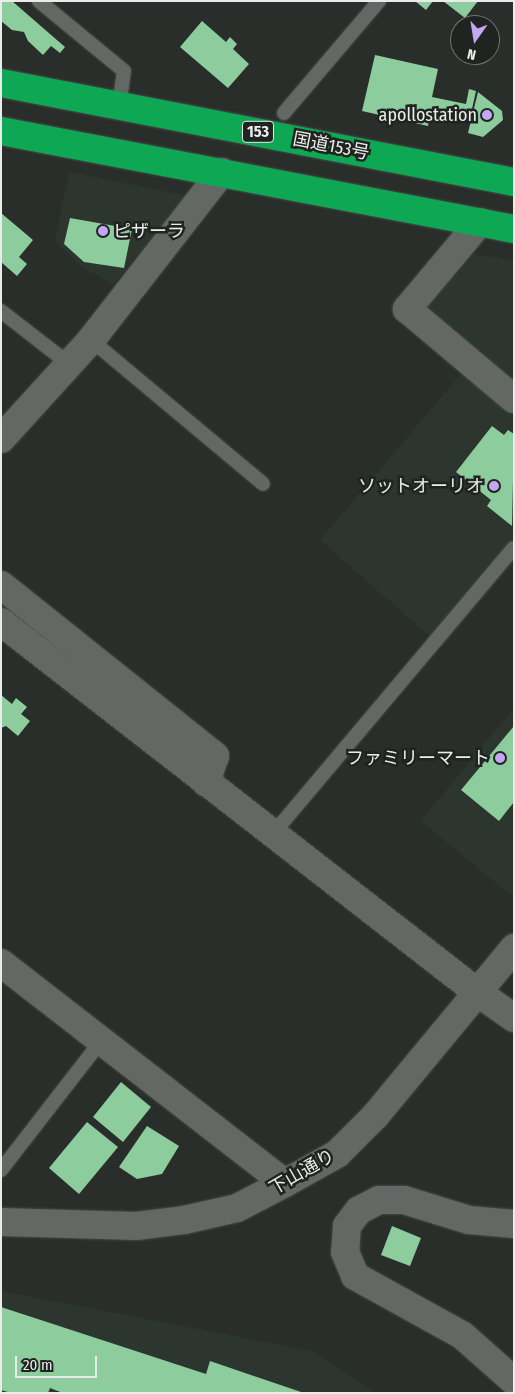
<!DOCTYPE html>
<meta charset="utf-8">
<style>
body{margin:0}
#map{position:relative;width:515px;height:1394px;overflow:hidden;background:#2a2e2b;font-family:"Fira Sans Condensed","Noto Sans JP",sans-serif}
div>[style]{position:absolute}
.built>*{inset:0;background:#2c362e}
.building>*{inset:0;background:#8dcd9d}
.roads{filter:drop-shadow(0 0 1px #464947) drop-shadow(0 0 1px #464947)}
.lane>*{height:14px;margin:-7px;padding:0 7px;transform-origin:7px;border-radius:7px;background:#636864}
.street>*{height:28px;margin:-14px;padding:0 14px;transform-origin:14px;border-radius:14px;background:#636864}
.secondary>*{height:28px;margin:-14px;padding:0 14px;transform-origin:14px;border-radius:14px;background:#636864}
.highway>*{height:28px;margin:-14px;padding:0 14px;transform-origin:14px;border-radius:14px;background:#0ea754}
.dots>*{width:14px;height:14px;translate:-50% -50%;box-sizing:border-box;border:2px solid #202421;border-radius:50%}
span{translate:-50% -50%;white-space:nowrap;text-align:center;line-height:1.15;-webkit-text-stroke:5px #202421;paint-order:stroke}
.shield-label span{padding:1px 4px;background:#202421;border:1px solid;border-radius:4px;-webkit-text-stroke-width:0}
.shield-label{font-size:16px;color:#e9ecea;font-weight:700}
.poi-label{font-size:18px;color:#e9ecea}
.right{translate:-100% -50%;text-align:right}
.left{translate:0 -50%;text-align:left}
.street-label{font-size:18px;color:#e9ecea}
.frame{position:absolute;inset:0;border:2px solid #e9ecea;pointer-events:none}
.north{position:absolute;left:450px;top:15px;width:50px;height:50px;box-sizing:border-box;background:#202421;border:1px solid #707471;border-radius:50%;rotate:193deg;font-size:14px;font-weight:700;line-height:20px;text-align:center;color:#e9ecea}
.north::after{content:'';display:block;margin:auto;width:18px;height:22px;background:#c4a7f1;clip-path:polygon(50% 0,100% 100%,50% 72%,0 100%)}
.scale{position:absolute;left:15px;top:1356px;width:82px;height:22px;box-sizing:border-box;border:2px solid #e9ecea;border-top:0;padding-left:6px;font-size:15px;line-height:18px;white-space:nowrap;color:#e9ecea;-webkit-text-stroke:4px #202421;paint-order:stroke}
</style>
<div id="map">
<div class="built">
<i style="clip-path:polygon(69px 172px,188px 196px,113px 284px,81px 266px,55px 241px)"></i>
<i style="clip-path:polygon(470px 253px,514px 261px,514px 390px,419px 310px)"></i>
<i style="clip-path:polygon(466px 368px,514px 409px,514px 562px,442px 647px,320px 540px)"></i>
<i style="clip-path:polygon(514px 708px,514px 898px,421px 821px)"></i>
<i style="clip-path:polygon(1px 1291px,312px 1351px,376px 1393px,1px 1393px)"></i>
</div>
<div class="building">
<i style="clip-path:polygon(1px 1px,12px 1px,65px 47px,60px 53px,51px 46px,43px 55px,28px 41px,24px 32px,12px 30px,1px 21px)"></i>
<i style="clip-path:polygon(415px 1px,433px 1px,426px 10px)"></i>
<i style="clip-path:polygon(443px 1px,478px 1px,465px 18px)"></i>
<i style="clip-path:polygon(202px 21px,226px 42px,230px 37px,237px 44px,233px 49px,249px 64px,228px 88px,180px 47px)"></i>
<i style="clip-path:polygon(375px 55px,438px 69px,432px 97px,466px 104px,469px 89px,476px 91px,470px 118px,431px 110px,428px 126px,362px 111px)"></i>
<i style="clip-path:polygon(478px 92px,502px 111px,503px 120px,483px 137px,468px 133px)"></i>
<i style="clip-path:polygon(1px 213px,33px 240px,19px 257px,27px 264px,17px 276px,1px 262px)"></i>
<i style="clip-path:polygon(70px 218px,132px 229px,124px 268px,84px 262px,64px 244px)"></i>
<i style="clip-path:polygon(492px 426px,504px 435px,508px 430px,514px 434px,512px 526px,487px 506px,491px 500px,456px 472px)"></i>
<i style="clip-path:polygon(1px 695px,12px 704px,16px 698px,27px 707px,21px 714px,30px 721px,18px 736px,6px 726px,1px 728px)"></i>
<i style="clip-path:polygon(514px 726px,514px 802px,499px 821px,461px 790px)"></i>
<i style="clip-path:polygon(121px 1082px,151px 1107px,123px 1142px,93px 1117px)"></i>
<i style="clip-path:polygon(87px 1122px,118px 1147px,79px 1194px,49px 1168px)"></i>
<i style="clip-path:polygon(147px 1126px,179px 1146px,162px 1174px,137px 1179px,119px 1167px)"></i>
<i style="clip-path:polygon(392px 1226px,421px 1238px,410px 1266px,381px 1255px)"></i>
<i style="clip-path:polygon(1px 1307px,206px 1374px,210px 1361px,304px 1393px,63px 1393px,50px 1388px,48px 1393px,11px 1393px,1px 1390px)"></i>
</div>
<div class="roads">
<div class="lane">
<i style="left:39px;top:1px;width:110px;rotate:39.5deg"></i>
<i style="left:124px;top:71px;width:35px;rotate:98deg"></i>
<i style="left:284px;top:113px;width:147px;rotate:-49.7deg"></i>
<i style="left:1px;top:311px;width:86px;rotate:37.9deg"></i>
<i style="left:91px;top:340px;width:224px;rotate:39.9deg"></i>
<i style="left:272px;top:835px;width:375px;rotate:-49.9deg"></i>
<i style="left:1px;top:1170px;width:163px;rotate:-52.2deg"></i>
</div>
<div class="street">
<i style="left:480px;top:222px;width:114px;rotate:130deg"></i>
<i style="left:407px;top:309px;width:140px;rotate:40.1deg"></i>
<i style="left:1px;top:439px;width:134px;rotate:-47.7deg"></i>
<i style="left:91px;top:340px;width:213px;rotate:-52.1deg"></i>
<i style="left:1px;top:585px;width:274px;rotate:38.6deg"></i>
<i style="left:215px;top:756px;width:28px;rotate:109deg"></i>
<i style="left:1px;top:963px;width:359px;rotate:37.8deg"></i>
<i style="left:477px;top:992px;width:45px;rotate:35.1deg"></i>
<i style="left:514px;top:1224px;width:45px;rotate:-174.9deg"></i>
<i style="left:469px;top:1220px;width:68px;rotate:-162.9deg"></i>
<i style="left:404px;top:1200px;width:25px;rotate:180deg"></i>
<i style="left:379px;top:1200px;width:22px;rotate:153deg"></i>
<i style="left:359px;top:1210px;width:20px;rotate:127deg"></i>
<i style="left:347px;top:1226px;width:26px;rotate:94deg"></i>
<i style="left:345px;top:1252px;width:26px;rotate:67deg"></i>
<i style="left:355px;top:1276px;width:122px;rotate:28.9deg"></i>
<i style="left:462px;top:1335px;width:69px;rotate:41.5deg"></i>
</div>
<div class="secondary">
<i style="left:1px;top:622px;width:603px;rotate:37.86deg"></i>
<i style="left:1px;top:1222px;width:135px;rotate:1.7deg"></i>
<i style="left:136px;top:1226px;width:48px;rotate:-7.1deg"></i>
<i style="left:184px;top:1220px;width:54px;rotate:-12.8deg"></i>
<i style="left:237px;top:1208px;width:54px;rotate:-27.5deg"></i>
<i style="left:285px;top:1183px;width:60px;rotate:-29.1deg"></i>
<i style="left:337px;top:1154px;width:55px;rotate:-45deg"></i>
<i style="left:376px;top:1115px;width:217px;rotate:-50.4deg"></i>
</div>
<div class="highway">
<i style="left:1px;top:83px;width:522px;rotate:10.92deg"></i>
<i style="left:1px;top:131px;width:522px;rotate:10.82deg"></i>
</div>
</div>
<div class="dots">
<i style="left:487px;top:115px;background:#c4a7f1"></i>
<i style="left:103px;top:231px;background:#c4a7f1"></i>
<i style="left:494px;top:486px;background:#c4a7f1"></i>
<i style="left:500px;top:758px;background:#c4a7f1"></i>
</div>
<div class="shield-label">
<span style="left:258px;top:132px">153</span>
</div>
<div class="poi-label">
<span class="right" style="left:477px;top:115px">apollostation</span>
<span class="left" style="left:113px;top:231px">ピザーラ</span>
<span class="right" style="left:484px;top:486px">ソットオーリオ</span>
<span class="right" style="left:490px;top:758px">ファミリーマート</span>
</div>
<div class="street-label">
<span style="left:331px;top:146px;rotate:11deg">国道153号</span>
<span style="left:302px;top:1172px;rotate:-30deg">下山通り</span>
</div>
<div class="frame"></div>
<div class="north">N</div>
<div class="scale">20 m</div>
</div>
